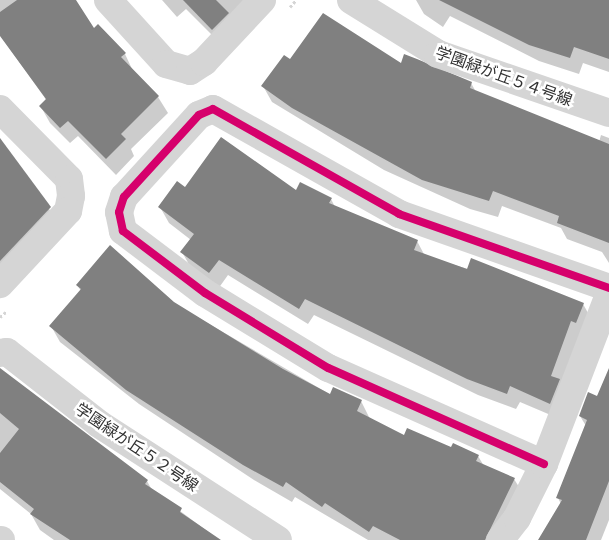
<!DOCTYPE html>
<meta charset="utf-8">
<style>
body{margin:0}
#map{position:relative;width:609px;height:540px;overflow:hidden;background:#fff;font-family:Manrope,"Noto Sans JP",sans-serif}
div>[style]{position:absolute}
.shadow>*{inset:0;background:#0003}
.building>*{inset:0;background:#808080}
.path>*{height:3px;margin-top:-1.5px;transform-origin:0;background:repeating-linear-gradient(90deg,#d5d5d5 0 2.5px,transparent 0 5px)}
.minor>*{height:28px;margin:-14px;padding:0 14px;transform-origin:14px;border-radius:14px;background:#d5d5d5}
.cycleway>*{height:8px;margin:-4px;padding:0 4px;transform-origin:4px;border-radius:4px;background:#d6006c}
span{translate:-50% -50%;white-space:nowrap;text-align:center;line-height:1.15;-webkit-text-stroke:5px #fff;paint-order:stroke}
.street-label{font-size:16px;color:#313131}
</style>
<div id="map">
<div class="shadow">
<i style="clip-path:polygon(0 0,74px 0,94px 30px,125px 54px,133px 71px,158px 97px,168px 113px,131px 149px,134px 156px,116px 175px,78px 136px,70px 143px,50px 123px,41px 107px,47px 101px,0 35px)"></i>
<i style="clip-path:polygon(162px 0,267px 0,222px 45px,186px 9px,177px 17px)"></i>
<i style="clip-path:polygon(416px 0,609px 0,609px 72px,583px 63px,579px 74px,539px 61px,450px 16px,443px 27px,424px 14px)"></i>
<i style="clip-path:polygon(290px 61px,402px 65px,471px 83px,476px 92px,599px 142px,601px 135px,609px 138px,609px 263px,602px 252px,567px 239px,561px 228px,502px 206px,498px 217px,470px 209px,384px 170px,272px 102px,263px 86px)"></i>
<i style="clip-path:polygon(0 141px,57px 220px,0 281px)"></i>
<i style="clip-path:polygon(185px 188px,297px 192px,331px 199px,335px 207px,417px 241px,425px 256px,583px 304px,592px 320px,560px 419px,520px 402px,516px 409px,478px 395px,314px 315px,308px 324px,228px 275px,218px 289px,191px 268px,182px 252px,191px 240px,169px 223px,160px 207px)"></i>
<i style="clip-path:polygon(77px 285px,173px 303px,331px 395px,361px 401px,370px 419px,405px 436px,478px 456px,484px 466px,514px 479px,524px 495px,490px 540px,368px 540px,295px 497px,292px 502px,254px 480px,139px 404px,60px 342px,51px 326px,81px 291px)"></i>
<i style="clip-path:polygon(0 381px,147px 481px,152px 490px,219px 540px,54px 540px,40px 530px,31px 514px,0 489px)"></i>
<i style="clip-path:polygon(609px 382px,609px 520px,601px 540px,540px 540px,561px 504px,558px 498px,586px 426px,580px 416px)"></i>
</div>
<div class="building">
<i style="clip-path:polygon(17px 0,76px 0,94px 28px,98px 24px,126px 53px,121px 57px,159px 96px,121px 134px,126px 139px,106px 159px,68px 121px,60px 128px,39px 106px,46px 99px,0 36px,0 12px)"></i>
<i style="clip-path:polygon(183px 0,216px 0,229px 13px,212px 30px)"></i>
<i style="clip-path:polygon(439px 0,609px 0,609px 59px,574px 47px,570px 58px,529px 45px)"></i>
<i style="clip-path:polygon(323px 13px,401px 63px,404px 54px,417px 59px,472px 82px,470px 88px,609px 144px,609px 243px,557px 223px,559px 216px,493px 191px,489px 201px,422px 180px,292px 108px,261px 86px,284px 55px,290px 59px)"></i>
<i style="clip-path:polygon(221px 137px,296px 190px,300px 182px,332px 198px,329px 203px,418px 240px,414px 250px,467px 269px,471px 258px,584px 303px,576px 323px,571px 321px,551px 376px,560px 379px,550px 404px,510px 386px,507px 394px,467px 379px,305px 299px,299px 309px,219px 260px,209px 273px,180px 252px,194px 234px,158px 207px,177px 181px,185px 187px)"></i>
<i style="clip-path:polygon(0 138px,51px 207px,0 261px)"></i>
<i style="clip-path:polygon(110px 245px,174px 302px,283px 369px,330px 394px,333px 387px,362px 400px,357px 411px,404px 435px,407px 428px,451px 447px,453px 443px,479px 455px,476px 461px,515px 478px,485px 540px,400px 540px,373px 526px,369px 532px,325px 503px,322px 507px,286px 482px,283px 487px,243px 465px,126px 390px,49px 326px,81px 289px,76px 285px)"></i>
<i style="clip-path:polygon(0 368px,148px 480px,145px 484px,182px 508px,180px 512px,221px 540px,70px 540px,30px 514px,34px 509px,0 482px,0 453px,19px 429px,0 413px)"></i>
<i style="clip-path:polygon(609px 368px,609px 481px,586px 540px,538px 540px,562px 500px,556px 498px,587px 420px,579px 416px,588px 392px,597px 396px)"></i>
</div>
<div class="path">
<i style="left:290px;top:7px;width:9px;rotate:-49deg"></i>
<i style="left:0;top:317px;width:9px;rotate:-41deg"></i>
</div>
<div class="minor">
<i style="left:108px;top:0;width:86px;rotate:47.8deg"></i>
<i style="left:166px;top:64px;width:25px;rotate:16deg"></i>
<i style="left:190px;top:71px;width:17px;rotate:-33deg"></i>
<i style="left:204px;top:62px;width:85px;rotate:-46.9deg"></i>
<i style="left:351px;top:0;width:102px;rotate:31.8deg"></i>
<i style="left:438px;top:54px;width:181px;rotate:19deg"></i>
<i style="left:0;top:109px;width:98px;rotate:45.4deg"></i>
<i style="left:69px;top:179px;width:17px;rotate:83deg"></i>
<i style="left:71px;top:196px;width:15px;rotate:101deg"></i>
<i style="left:68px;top:211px;width:100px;rotate:133deg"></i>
<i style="left:0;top:353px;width:7px;rotate:-8deg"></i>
<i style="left:7px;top:352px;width:117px;rotate:38deg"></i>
<i style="left:99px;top:424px;width:213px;rotate:32.9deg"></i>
<i style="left:544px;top:464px;width:236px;rotate:-156deg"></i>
<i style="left:328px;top:368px;width:144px;rotate:-148.6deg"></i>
<i style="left:205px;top:293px;width:103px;rotate:-142.9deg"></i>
<i style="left:123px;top:231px;width:19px;rotate:-102deg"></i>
<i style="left:119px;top:212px;width:16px;rotate:-72deg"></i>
<i style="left:124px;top:197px;width:111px;rotate:-47.6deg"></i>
<i style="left:199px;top:115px;width:15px;rotate:-23deg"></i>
<i style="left:213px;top:109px;width:214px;rotate:29.4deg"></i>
<i style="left:399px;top:214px;width:223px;rotate:19.4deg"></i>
<i style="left:0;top:540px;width:1px"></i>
<i style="left:500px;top:540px;width:28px;rotate:-52deg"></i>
<i style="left:517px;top:518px;width:60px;rotate:-63.4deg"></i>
<i style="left:544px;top:464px;width:181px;rotate:-69deg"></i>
</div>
<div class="cycleway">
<i style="left:544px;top:464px;width:236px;rotate:-156deg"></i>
<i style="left:328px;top:368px;width:144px;rotate:-148.6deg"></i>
<i style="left:205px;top:293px;width:103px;rotate:-142.9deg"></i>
<i style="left:123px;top:231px;width:19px;rotate:-102deg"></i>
<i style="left:119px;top:212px;width:16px;rotate:-72deg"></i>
<i style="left:124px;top:197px;width:111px;rotate:-47.6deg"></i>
<i style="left:199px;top:115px;width:15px;rotate:-23deg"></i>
<i style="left:213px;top:109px;width:214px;rotate:29.4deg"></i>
<i style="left:399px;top:214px;width:223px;rotate:19.4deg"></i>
</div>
<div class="street-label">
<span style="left:504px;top:76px;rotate:20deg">学園緑が丘５４号線</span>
<span style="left:137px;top:447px;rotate:34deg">学園緑が丘５２号線</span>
</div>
</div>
